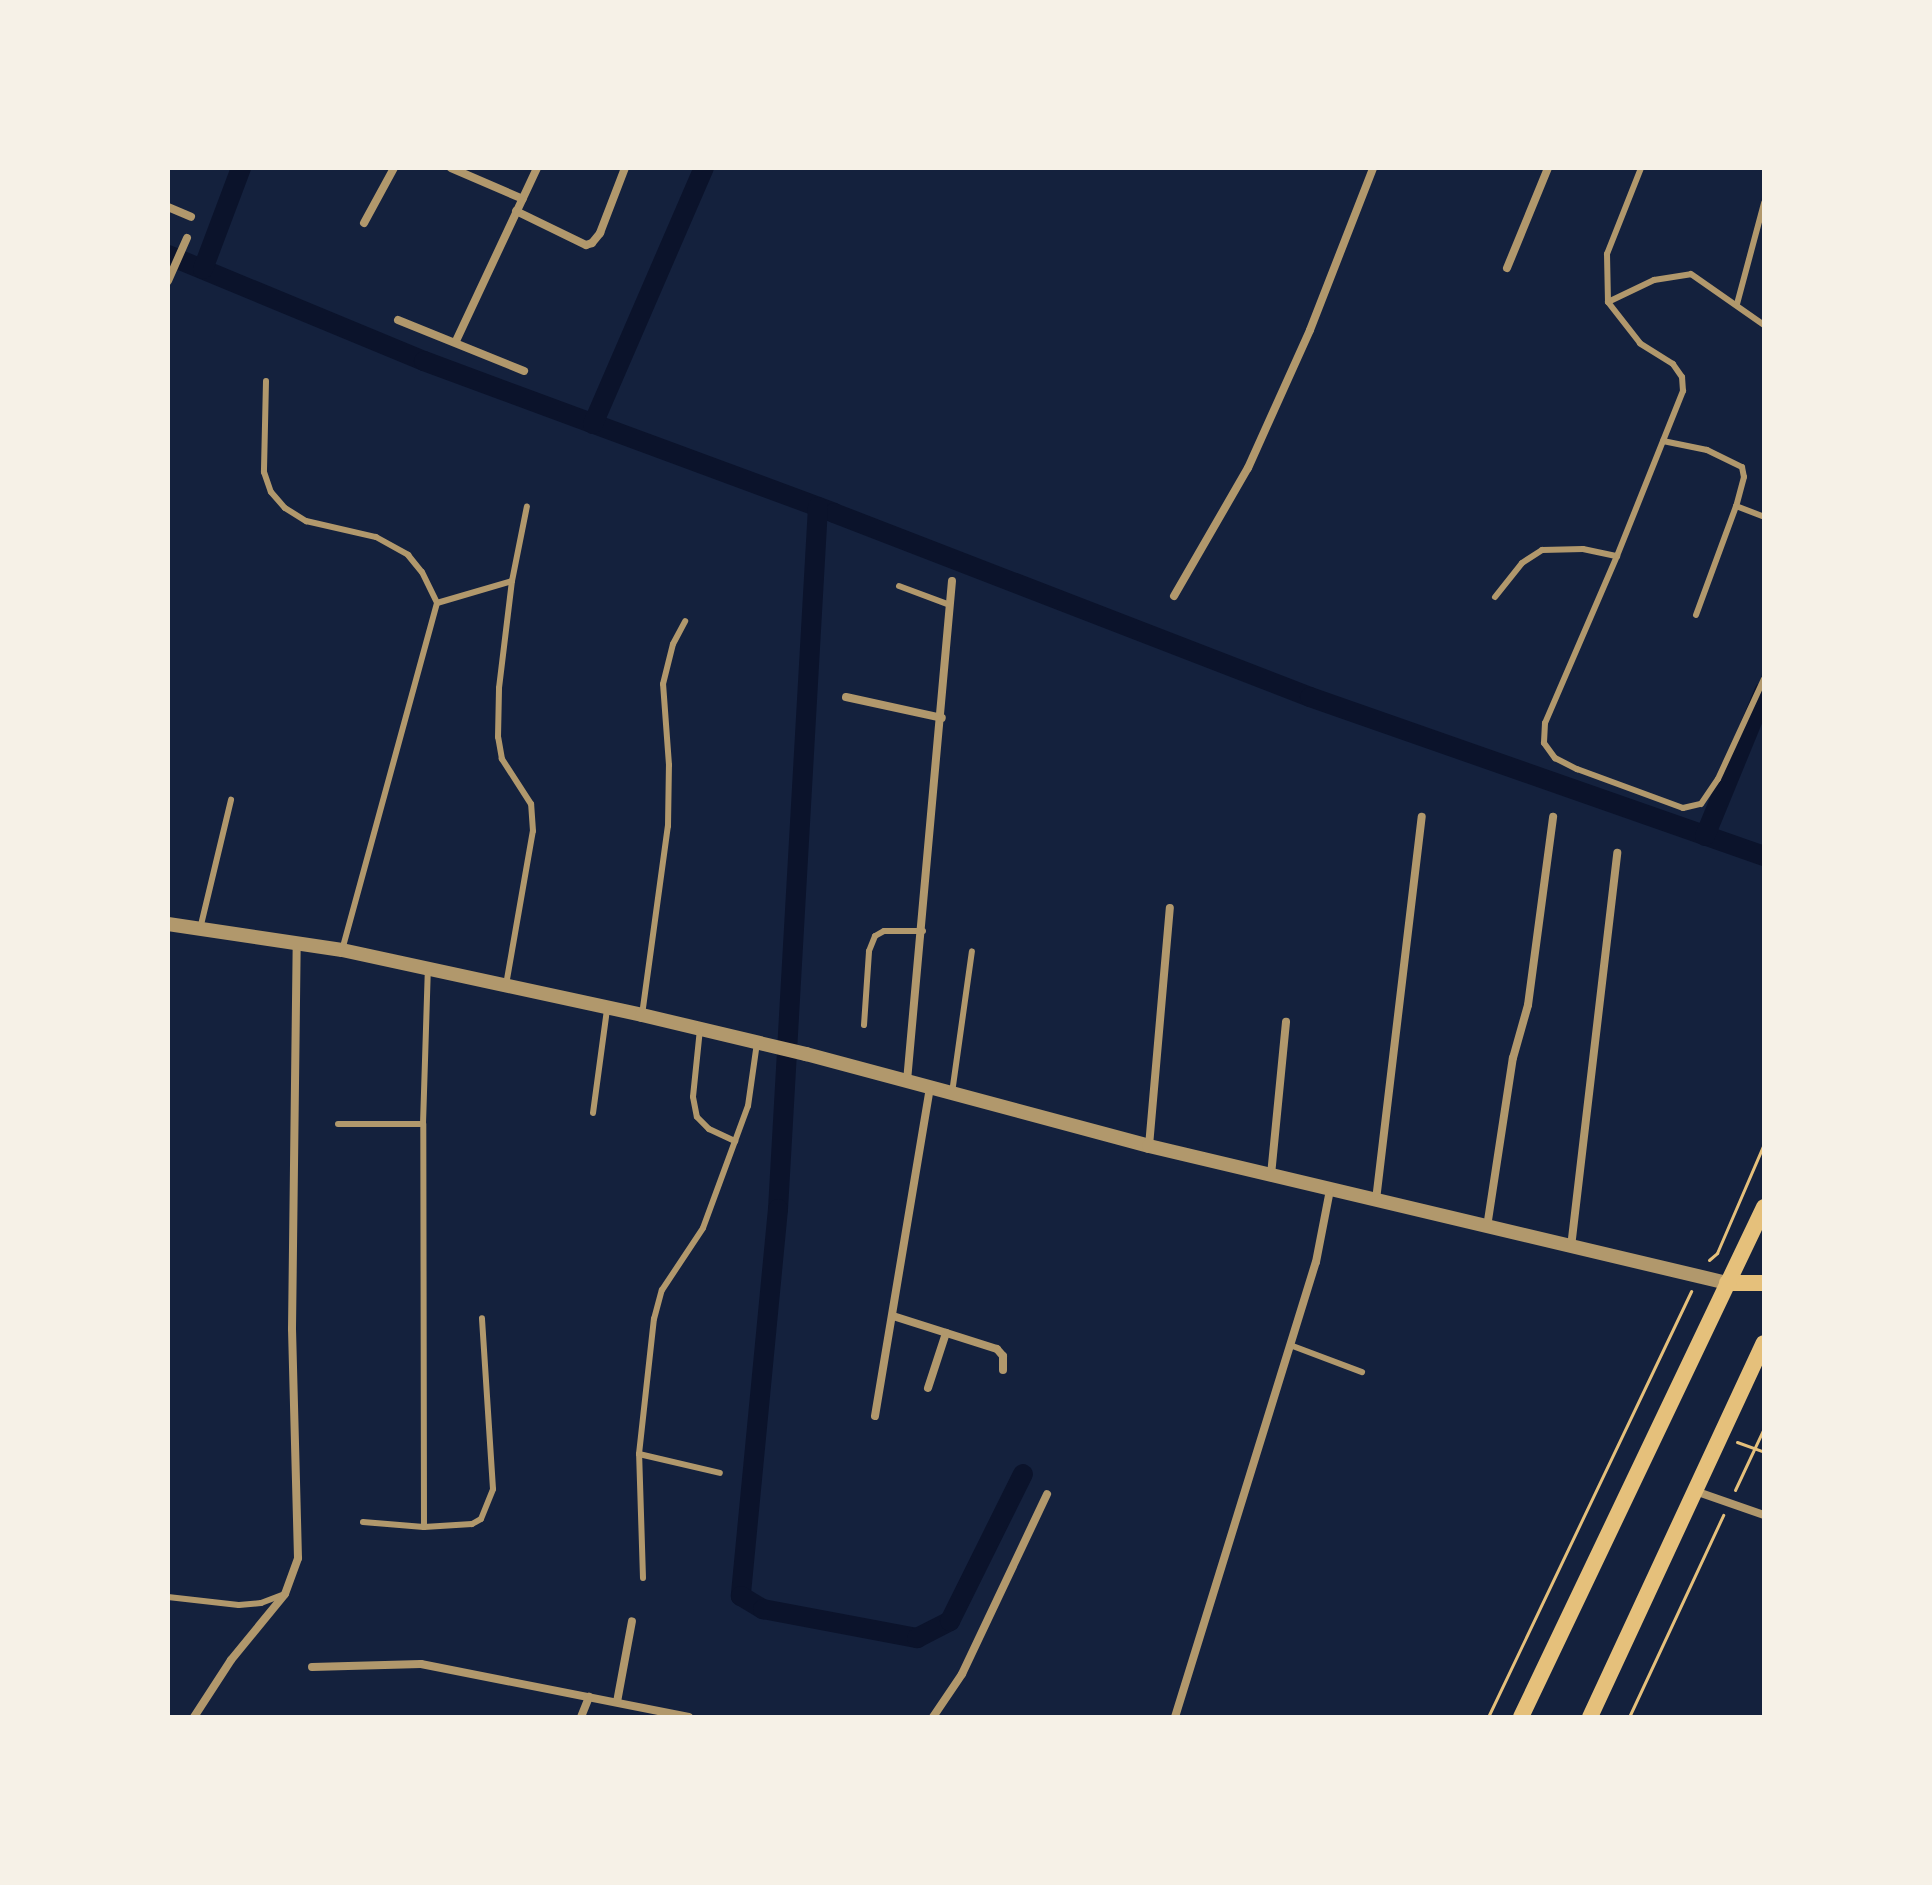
<!DOCTYPE html>
<style>
body{margin:0}
#map{position:relative;width:1932px;height:1885px;overflow:hidden;background:#14213d;font-family:"Titillium Web",sans-serif}
div>[style]{position:absolute}
.canal>*{height:20px;margin:-10px;padding:0 10px;transform-origin:10px;border-radius:10px;background:#0b132b}
.path>*{height:3px;margin:-1.5px;padding:0 1.5px;transform-origin:1.5px;border-radius:1.5px;background:#e5c07b}
.service>*{height:6px;margin:-3px;padding:0 3px;transform-origin:3px;border-radius:3px;background:#b1986c}
.minor>*{height:8px;margin:-4px;padding:0 4px;transform-origin:4px;border-radius:4px;background:#b1986c}
.tertiary>*{height:14px;margin:-7px;padding:0 7px;transform-origin:7px;border-radius:7px;background:#b1986c}
.secondary>*{height:16px;margin:-8px;padding:0 8px;transform-origin:8px;border-radius:8px;background:#e5c07b}
span{translate:-50% -50%;white-space:nowrap;text-align:center;line-height:1.15;-webkit-text-stroke:6px #f6f1e7;paint-order:stroke}
.frame{position:absolute;inset:0;border:170px solid #f6f1e7;pointer-events:none}
</style>
<div id="map">
<div class="canal">
<i style="left:168px;top:255px;width:277px;rotate:22.5deg"></i>
<i style="left:424px;top:361px;width:437px;rotate:20.3deg"></i>
<i style="left:834px;top:513px;width:510px;rotate:21.13deg"></i>
<i style="left:1310px;top:697px;width:481px;rotate:19.3deg"></i>
<i style="left:203px;top:269px;width:108px;rotate:-69.4deg"></i>
<i style="left:593px;top:424px;width:279px;rotate:-66.6deg"></i>
<i style="left:818px;top:507px;width:703px;rotate:93.26deg"></i>
<i style="left:778px;top:1209px;width:389px;rotate:95.5deg"></i>
<i style="left:741px;top:1596px;width:26px;rotate:31deg"></i>
<i style="left:763px;top:1609px;width:157px;rotate:10.7deg"></i>
<i style="left:917px;top:1638px;width:37px;rotate:-27deg"></i>
<i style="left:950px;top:1621px;width:164px;rotate:-63.6deg"></i>
<i style="left:1705px;top:836px;width:156px;rotate:-67.7deg"></i>
</div>
<div class="path">
<i style="left:1709px;top:1260px;width:11px;rotate:-41deg"></i>
<i style="left:1717px;top:1253px;width:119px;rotate:-66.7deg"></i>
<i style="left:1737px;top:1442px;width:29px;rotate:20deg"></i>
<i style="left:1735px;top:1490px;width:68px;rotate:-64.9deg"></i>
<i style="left:1488px;top:1717px;width:472px;rotate:-64.5deg"></i>
<i style="left:1629px;top:1717px;width:223px;rotate:-65deg"></i>
</div>
<div class="service">
<i style="left:1608px;top:302px;width:51px;rotate:-25.6deg"></i>
<i style="left:1654px;top:280px;width:37px;rotate:-9deg"></i>
<i style="left:1691px;top:274px;width:89px;rotate:34.9deg"></i>
<i style="left:1737px;top:304px;width:105px;rotate:-75deg"></i>
<i style="left:266px;top:381px;width:91px;rotate:91.3deg"></i>
<i style="left:264px;top:472px;width:21px;rotate:71deg"></i>
<i style="left:271px;top:492px;width:21px;rotate:49deg"></i>
<i style="left:285px;top:508px;width:25px;rotate:32deg"></i>
<i style="left:306px;top:521px;width:72px;rotate:12.9deg"></i>
<i style="left:376px;top:537px;width:37px;rotate:29deg"></i>
<i style="left:408px;top:555px;width:22px;rotate:51deg"></i>
<i style="left:422px;top:572px;width:34px;rotate:64deg"></i>
<i style="left:437px;top:603px;width:360px;rotate:105.3deg"></i>
<i style="left:1663px;top:441px;width:45px;rotate:11.6deg"></i>
<i style="left:1707px;top:450px;width:39px;rotate:26deg"></i>
<i style="left:1742px;top:467px;width:10px;rotate:79deg"></i>
<i style="left:1744px;top:477px;width:30px;rotate:105deg"></i>
<i style="left:1736px;top:506px;width:30px;rotate:21deg"></i>
<i style="left:1617px;top:556px;width:182px;rotate:113.3deg"></i>
<i style="left:1545px;top:723px;width:20px;rotate:93deg"></i>
<i style="left:1544px;top:743px;width:19px;rotate:54deg"></i>
<i style="left:1555px;top:758px;width:25px;rotate:27deg"></i>
<i style="left:1577px;top:769px;width:113px;rotate:20.2deg"></i>
<i style="left:1683px;top:808px;width:18px;rotate:-13deg"></i>
<i style="left:1701px;top:804px;width:30px;rotate:-56deg"></i>
<i style="left:1718px;top:779px;width:110px;rotate:-65.3deg"></i>
<i style="left:899px;top:586px;width:54px;rotate:20.4deg"></i>
<i style="left:1495px;top:597px;width:43px;rotate:-51.5deg"></i>
<i style="left:1522px;top:563px;width:24px;rotate:-33deg"></i>
<i style="left:1542px;top:550px;width:41px;rotate:-1.4deg"></i>
<i style="left:1583px;top:549px;width:35px;rotate:12deg"></i>
<i style="left:1617px;top:556px;width:178px;rotate:-68.2deg"></i>
<i style="left:1683px;top:391px;width:14px;rotate:-94deg"></i>
<i style="left:1682px;top:377px;width:16px;rotate:-125deg"></i>
<i style="left:1673px;top:364px;width:39px;rotate:-148deg"></i>
<i style="left:1640px;top:343px;width:52px;rotate:-128deg"></i>
<i style="left:1608px;top:302px;width:48px;rotate:-91.2deg"></i>
<i style="left:1607px;top:254px;width:92px;rotate:-68.4deg"></i>
<i style="left:437px;top:603px;width:78px;rotate:-16.3deg"></i>
<i style="left:1696px;top:615px;width:116px;rotate:-69.8deg"></i>
<i style="left:200px;top:929px;width:133px;rotate:-76.5deg"></i>
<i style="left:506px;top:985px;width:156px;rotate:-80.1deg"></i>
<i style="left:533px;top:831px;width:27px;rotate:-94deg"></i>
<i style="left:531px;top:804px;width:54px;rotate:-122.8deg"></i>
<i style="left:502px;top:759px;width:22px;rotate:-100deg"></i>
<i style="left:498px;top:737px;width:49px;rotate:-88.8deg"></i>
<i style="left:499px;top:688px;width:108px;rotate:-83.1deg"></i>
<i style="left:512px;top:581px;width:76px;rotate:-78.7deg"></i>
<i style="left:642px;top:1015px;width:191px;rotate:-82.2deg"></i>
<i style="left:668px;top:826px;width:61px;rotate:-89.1deg"></i>
<i style="left:669px;top:765px;width:81px;rotate:-94.2deg"></i>
<i style="left:663px;top:684px;width:41px;rotate:-76deg"></i>
<i style="left:673px;top:644px;width:26px;rotate:-62deg"></i>
<i style="left:864px;top:1025px;width:74px;rotate:-86.1deg"></i>
<i style="left:869px;top:951px;width:16px;rotate:-68deg"></i>
<i style="left:875px;top:936px;width:10px;rotate:-29deg"></i>
<i style="left:884px;top:931px;width:39px"></i>
<i style="left:700px;top:1029px;width:68px;rotate:95.9deg"></i>
<i style="left:693px;top:1097px;width:20px;rotate:79deg"></i>
<i style="left:697px;top:1117px;width:17px;rotate:45deg"></i>
<i style="left:709px;top:1129px;width:29px;rotate:25deg"></i>
<i style="left:952px;top:1093px;width:143px;rotate:-82deg"></i>
<i style="left:593px;top:1113px;width:104px;rotate:-82.3deg"></i>
<i style="left:338px;top:1124px;width:85px"></i>
<i style="left:1290px;top:1345px;width:77px;rotate:20.6deg"></i>
<i style="left:639px;top:1454px;width:83px;rotate:13.2deg"></i>
<i style="left:363px;top:1522px;width:61px;rotate:4.7deg"></i>
<i style="left:424px;top:1527px;width:403px;rotate:-90.1deg"></i>
<i style="left:423px;top:1124px;width:156px;rotate:-88.2deg"></i>
<i style="left:424px;top:1527px;width:48px;rotate:-3.6deg"></i>
<i style="left:472px;top:1524px;width:10px;rotate:-29deg"></i>
<i style="left:481px;top:1519px;width:32px;rotate:-68deg"></i>
<i style="left:493px;top:1489px;width:171px;rotate:-93.7deg"></i>
<i style="left:643px;top:1578px;width:124px;rotate:-91.8deg"></i>
<i style="left:639px;top:1454px;width:136px;rotate:-83.7deg"></i>
<i style="left:654px;top:1319px;width:30px;rotate:-75deg"></i>
<i style="left:662px;top:1290px;width:74px;rotate:-56.5deg"></i>
<i style="left:703px;top:1228px;width:130px;rotate:-69.8deg"></i>
<i style="left:748px;top:1106px;width:64px;rotate:-81.9deg"></i>
<i style="left:168px;top:1597px;width:71px;rotate:6.4deg"></i>
<i style="left:239px;top:1605px;width:22px;rotate:-5deg"></i>
<i style="left:261px;top:1603px;width:26px;rotate:-21deg"></i>
</div>
<div class="minor">
<i style="left:451px;top:168px;width:78px;rotate:23.3deg"></i>
<i style="left:168px;top:207px;width:25px;rotate:23deg"></i>
<i style="left:516px;top:211px;width:78px;rotate:25.9deg"></i>
<i style="left:586px;top:245px;width:6px;rotate:-18deg"></i>
<i style="left:592px;top:243px;width:13px;rotate:-51deg"></i>
<i style="left:600px;top:233px;width:70px;rotate:-69deg"></i>
<i style="left:364px;top:223px;width:63px;rotate:-61.4deg"></i>
<i style="left:1507px;top:268px;width:108px;rotate:-67.7deg"></i>
<i style="left:168px;top:281px;width:47px;rotate:-66.2deg"></i>
<i style="left:398px;top:320px;width:136px;rotate:22deg"></i>
<i style="left:456px;top:341px;width:191px;rotate:-64.9deg"></i>
<i style="left:1174px;top:596px;width:148px;rotate:-60deg"></i>
<i style="left:1248px;top:468px;width:151px;rotate:-65.8deg"></i>
<i style="left:1310px;top:330px;width:174px;rotate:-68.7deg"></i>
<i style="left:846px;top:697px;width:98px;rotate:12.3deg"></i>
<i style="left:907px;top:1081px;width:502px;rotate:-84.86deg"></i>
<i style="left:1149px;top:1146px;width:239px;rotate:-85deg"></i>
<i style="left:1271px;top:1175px;width:154px;rotate:-84.4deg"></i>
<i style="left:1376px;top:1200px;width:386px;rotate:-83.2deg"></i>
<i style="left:1487px;top:1227px;width:171px;rotate:-81.3deg"></i>
<i style="left:1513px;top:1058px;width:55px;rotate:-74.2deg"></i>
<i style="left:1528px;top:1005px;width:190px;rotate:-82.4deg"></i>
<i style="left:1571px;top:1247px;width:397px;rotate:-83.3deg"></i>
<i style="left:893px;top:1316px;width:109px;rotate:17.6deg"></i>
<i style="left:997px;top:1349px;width:9px;rotate:49deg"></i>
<i style="left:1003px;top:1356px;width:14px;rotate:90deg"></i>
<i style="left:928px;top:1388px;width:58px;rotate:-71.9deg"></i>
<i style="left:875px;top:1416px;width:334px;rotate:-80.5deg"></i>
<i style="left:1695px;top:1491px;width:73px;rotate:19.2deg"></i>
<i style="left:312px;top:1667px;width:109px;rotate:-1.6deg"></i>
<i style="left:421px;top:1664px;width:273px;rotate:11.2deg"></i>
<i style="left:617px;top:1702px;width:82px;rotate:-79.5deg"></i>
<i style="left:194px;top:1717px;width:68px;rotate:-57deg"></i>
<i style="left:231px;top:1660px;width:85px;rotate:-50.7deg"></i>
<i style="left:285px;top:1594px;width:38px;rotate:-70deg"></i>
<i style="left:298px;top:1558px;width:229px;rotate:-91.5deg"></i>
<i style="left:292px;top:1329px;width:386px;rotate:-89.3deg"></i>
<i style="left:581px;top:1717px;width:22px;rotate:-68deg"></i>
<i style="left:933px;top:1717px;width:52px;rotate:-56deg"></i>
<i style="left:962px;top:1674px;width:199px;rotate:-64.7deg"></i>
<i style="left:1175px;top:1717px;width:476px;rotate:-72.8deg"></i>
<i style="left:1316px;top:1262px;width:73px;rotate:-79deg"></i>
</div>
<div class="tertiary">
<i style="left:168px;top:924px;width:176px;rotate:8.5deg"></i>
<i style="left:342px;top:950px;width:307px;rotate:12.2deg"></i>
<i style="left:642px;top:1015px;width:169px;rotate:13.4deg"></i>
<i style="left:806px;top:1054px;width:355px;rotate:15deg"></i>
<i style="left:1149px;top:1146px;width:594px;rotate:13.33deg"></i>
</div>
<div class="secondary">
<i style="left:1727px;top:1283px;width:37px"></i>
<i style="left:1521px;top:1717px;width:565px;rotate:-64.52deg"></i>
<i style="left:1590px;top:1717px;width:412px;rotate:-65.1deg"></i>
</div>
<div class="frame"></div>
</div>
